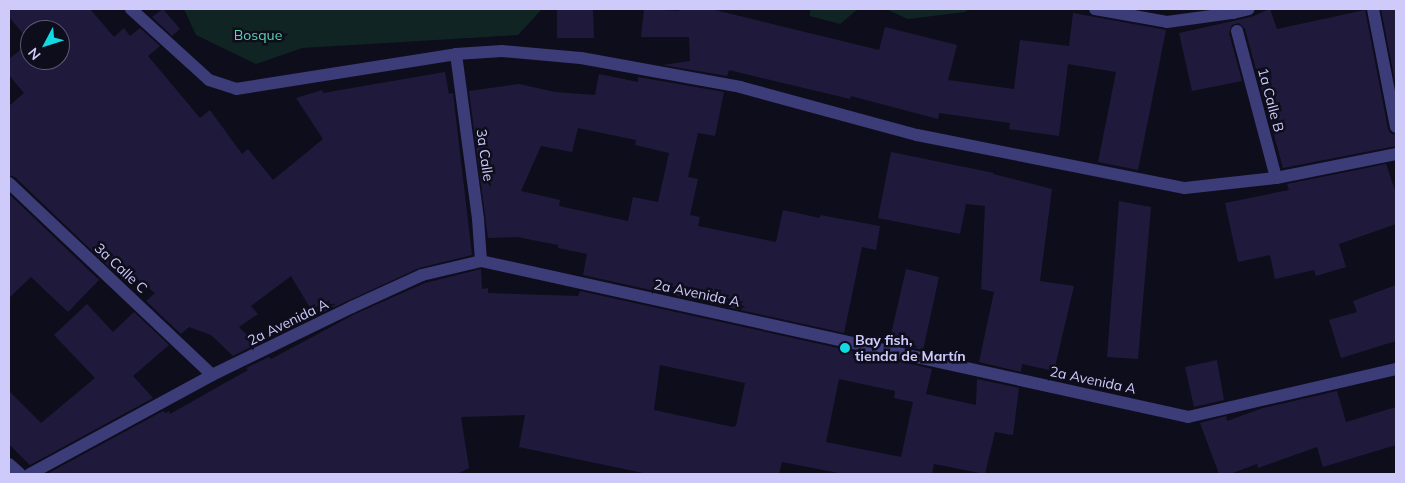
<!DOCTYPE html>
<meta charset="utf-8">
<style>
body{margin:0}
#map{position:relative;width:1405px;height:483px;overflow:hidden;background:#0e0d1c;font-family:Mulish,sans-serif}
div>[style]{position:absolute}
.green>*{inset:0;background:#102523}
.building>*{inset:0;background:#1f1a3b}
.minor>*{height:12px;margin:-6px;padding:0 6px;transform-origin:6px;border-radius:6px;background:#3b3c78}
.dots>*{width:14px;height:14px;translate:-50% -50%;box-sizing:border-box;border:2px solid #0e0d1c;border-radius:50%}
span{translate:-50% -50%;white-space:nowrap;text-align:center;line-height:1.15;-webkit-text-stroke:5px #0e0d1c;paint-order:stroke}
.park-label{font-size:14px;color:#5dd5b0}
.street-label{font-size:14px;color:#cecbfb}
.poi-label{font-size:14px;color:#cecbfb;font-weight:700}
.left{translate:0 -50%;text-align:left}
.frame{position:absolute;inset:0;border:10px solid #cecbfb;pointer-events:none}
.north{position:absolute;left:20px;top:20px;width:50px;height:50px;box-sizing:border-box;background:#0e0d1c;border:1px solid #5b5975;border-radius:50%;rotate:230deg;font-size:14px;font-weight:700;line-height:20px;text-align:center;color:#cecbfb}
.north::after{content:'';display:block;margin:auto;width:18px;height:22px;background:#10dae3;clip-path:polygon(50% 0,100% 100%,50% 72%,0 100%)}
</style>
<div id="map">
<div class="green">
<i style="clip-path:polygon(184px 9px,542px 9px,518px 35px,302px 48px,256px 64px,196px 35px)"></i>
<i style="clip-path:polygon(810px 9px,858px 9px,840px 24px,810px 16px)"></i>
<i style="clip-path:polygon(886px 9px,969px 9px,965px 12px,908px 19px)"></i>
</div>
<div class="building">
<i style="clip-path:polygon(evenodd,9px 9px,90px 9px,114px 37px,124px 28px,130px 36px,140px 28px,160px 46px,148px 56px,190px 106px,200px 118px,210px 110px,242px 154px,248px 149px,273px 180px,323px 139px,296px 98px,322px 90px,323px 93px,445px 72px,449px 94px,453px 93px,472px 255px,419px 268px,315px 316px,291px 276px,251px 306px,258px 314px,239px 327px,256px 344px,233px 356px,211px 335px,189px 327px,181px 334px,146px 301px,155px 293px,116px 262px,110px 268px,15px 177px,9px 175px,9px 106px,24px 93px,9px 75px,9px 59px,30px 42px,9px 17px,9px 9px,30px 30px,60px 30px,60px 60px,30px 60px,30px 30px)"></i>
<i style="clip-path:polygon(163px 9px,180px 29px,172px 36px,152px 17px)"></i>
<i style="clip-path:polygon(557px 9px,593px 9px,594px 38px,557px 38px)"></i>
<i style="clip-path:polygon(644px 9px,679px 11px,680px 9px,711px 9px,879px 50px,885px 27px,957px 45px,948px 80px,1014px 89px,1020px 40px,1069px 46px,1073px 13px,1166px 30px,1138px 170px,1098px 162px,1116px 72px,1068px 64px,1059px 136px,1009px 129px,1010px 123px,939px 113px,938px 119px,851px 96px,850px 99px,729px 70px,727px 76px,663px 65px,690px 61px,689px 37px,641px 37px)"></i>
<i style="clip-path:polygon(1270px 9px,1277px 29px,1365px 10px,1388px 129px,1390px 133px,1396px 135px,1396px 146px,1283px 168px,1245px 29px,1239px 23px,1232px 25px,1229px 33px,1242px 81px,1192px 91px,1179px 33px,1251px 17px)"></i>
<i style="clip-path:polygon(1381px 9px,1396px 9px,1396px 86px)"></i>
<i style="clip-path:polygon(evenodd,599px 74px,638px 82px,638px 77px,724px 92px,715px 136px,698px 133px,688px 177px,698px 179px,690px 215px,700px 217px,698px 226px,776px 242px,783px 210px,820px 218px,820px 215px,880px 226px,876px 250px,862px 247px,844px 333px,583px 275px,587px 254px,558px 248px,558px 245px,517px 237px,488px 238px,469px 91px,519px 84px,555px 92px,595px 95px,599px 74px,578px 128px,636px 140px,635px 145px,669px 153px,658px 202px,633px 197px,628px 221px,559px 206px,560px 200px,521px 191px,541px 146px,572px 152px,578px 128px)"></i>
<i style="clip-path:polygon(891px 152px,994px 173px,993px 174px,1052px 189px,1040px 281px,1074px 286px,1054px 371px,1022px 364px,1021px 372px,979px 362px,994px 292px,981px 289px,985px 206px,966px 204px,960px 234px,878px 218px)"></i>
<i style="clip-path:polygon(1386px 164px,1396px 193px,1396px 224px,1339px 244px,1346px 267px,1316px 276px,1314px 270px,1275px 279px,1270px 255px,1238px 262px,1225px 203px,1289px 190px,1287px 184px)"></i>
<i style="clip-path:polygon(9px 194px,99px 280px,68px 312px,31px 277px,9px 298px)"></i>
<i style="clip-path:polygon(1119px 201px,1151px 207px,1138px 359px,1107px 357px)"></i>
<i style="clip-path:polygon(evenodd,481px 269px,482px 289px,488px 288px,488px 293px,578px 296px,580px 291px,920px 366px,932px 369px,926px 394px,976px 405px,977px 379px,1019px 388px,1013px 435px,995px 432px,985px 474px,934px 464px,932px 474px,844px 474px,782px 462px,779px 474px,648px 474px,519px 447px,525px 415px,461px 417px,469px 468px,457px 474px,47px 474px,163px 411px,166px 413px,169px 411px,170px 414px,248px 370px,246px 368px,269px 357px,271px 359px,355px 314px,425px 283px,481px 269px,660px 365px,745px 383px,736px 426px,733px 427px,654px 410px,660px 365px,481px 269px,839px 379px,895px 391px,894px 398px,913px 402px,901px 457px,826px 442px,839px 379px)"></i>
<i style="clip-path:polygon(906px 269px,939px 277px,923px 350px,889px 343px)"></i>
<i style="clip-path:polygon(1396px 285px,1396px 341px,1341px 358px,1329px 320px,1357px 312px,1353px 301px)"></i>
<i style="clip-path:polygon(87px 304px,113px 332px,134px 312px,169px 345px,133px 376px,153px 398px,30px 465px,9px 444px,9px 391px,41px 423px,95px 378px,54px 335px)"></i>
<i style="clip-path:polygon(1217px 360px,1224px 400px,1194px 407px,1185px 367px)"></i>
<i style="clip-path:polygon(1337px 391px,1346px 422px,1396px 407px,1396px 445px,1323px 467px,1317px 447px,1258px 468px,1257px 464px,1230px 474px,1219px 474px,1200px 423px,1226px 416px,1227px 421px,1263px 408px)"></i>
</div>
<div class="minor">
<i style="left:131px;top:9px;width:105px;rotate:42.3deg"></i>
<i style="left:209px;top:80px;width:28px;rotate:18deg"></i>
<i style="left:236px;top:89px;width:223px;rotate:-9deg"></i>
<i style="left:456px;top:54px;width:46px;rotate:-3.7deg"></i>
<i style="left:502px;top:51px;width:79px;rotate:5.1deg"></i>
<i style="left:581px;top:58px;width:162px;rotate:10.3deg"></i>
<i style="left:740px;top:87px;width:183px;rotate:15.2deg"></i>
<i style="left:917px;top:135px;width:273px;rotate:11.2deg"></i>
<i style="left:1185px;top:188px;width:92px;rotate:-6.3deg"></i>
<i style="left:1276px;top:178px;width:122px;rotate:-11.3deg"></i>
<i style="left:1095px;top:9px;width:73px;rotate:10.2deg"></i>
<i style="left:1167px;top:22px;width:67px;rotate:-7.8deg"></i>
<i style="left:1233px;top:13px;width:16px;rotate:-14deg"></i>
<i style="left:1373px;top:9px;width:120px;rotate:79deg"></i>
<i style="left:1237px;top:31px;width:152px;rotate:75.1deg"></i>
<i style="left:456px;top:54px;width:166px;rotate:82.4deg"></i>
<i style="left:478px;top:219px;width:42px;rotate:85.9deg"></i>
<i style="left:9px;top:183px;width:279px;rotate:43.4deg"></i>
<i style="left:9px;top:464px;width:15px;rotate:42deg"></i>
<i style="left:30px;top:474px;width:207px;rotate:-28.5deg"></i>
<i style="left:212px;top:375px;width:156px;rotate:-25.9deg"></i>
<i style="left:352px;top:307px;width:77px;rotate:-24.6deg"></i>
<i style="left:422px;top:275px;width:61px;rotate:-13.3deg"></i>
<i style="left:481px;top:261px;width:724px;rotate:12.44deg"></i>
<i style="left:1188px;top:417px;width:213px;rotate:-13deg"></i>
</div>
<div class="dots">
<i style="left:845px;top:348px;background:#10dae3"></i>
</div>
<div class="park-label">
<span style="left:258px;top:35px">Bosque</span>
</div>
<div class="street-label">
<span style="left:1271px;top:100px;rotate:75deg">1a Calle B</span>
<span style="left:485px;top:155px;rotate:82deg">3a Calle</span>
<span style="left:121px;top:268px;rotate:43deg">3a Calle C</span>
<span style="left:697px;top:293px;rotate:12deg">2a Avenida A</span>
<span style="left:288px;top:322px;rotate:-26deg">2a Avenida A</span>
<span style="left:1093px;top:380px;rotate:12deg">2a Avenida A</span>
</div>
<div class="poi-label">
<span class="left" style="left:855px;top:348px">Bay fish,<br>tienda de Martín</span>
</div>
<div class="frame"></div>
<div class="north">N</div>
</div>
